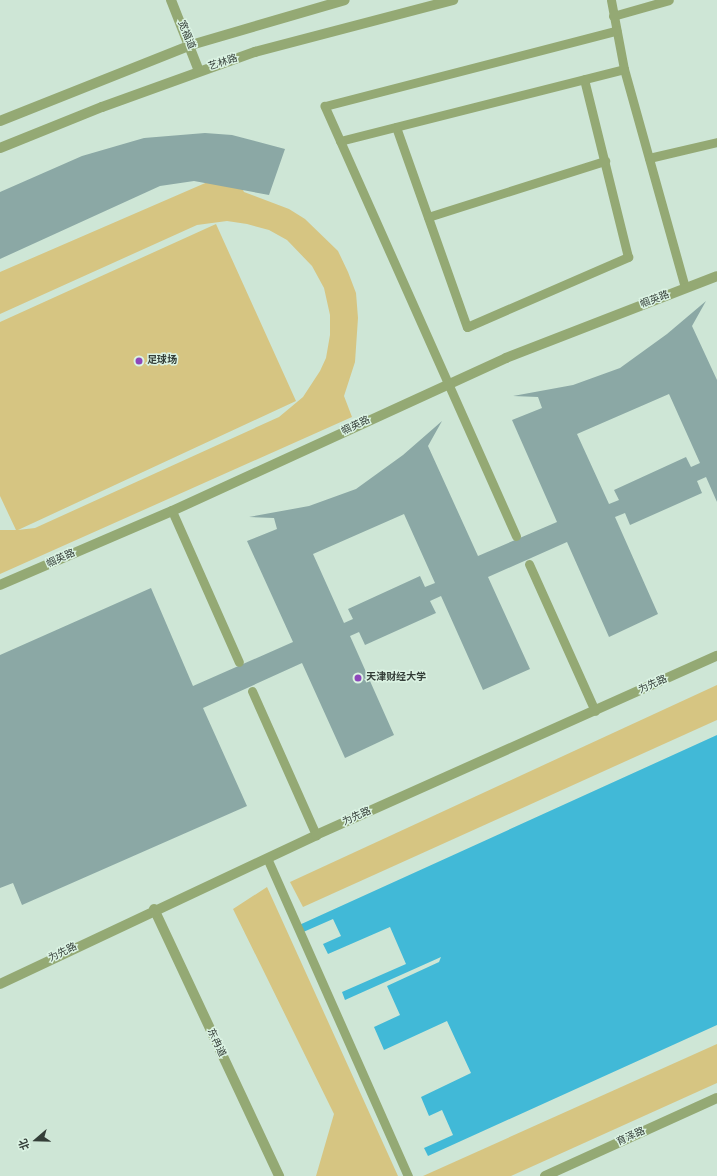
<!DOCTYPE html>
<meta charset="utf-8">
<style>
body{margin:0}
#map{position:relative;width:717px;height:1176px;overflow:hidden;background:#cee6d6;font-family:"Nunito Sans","Noto Sans SC",sans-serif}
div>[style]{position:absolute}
.green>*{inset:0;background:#d6c582}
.water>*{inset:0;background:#41b9d7}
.building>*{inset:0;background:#8ba8a5}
.service>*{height:9px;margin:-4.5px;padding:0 4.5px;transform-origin:4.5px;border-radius:4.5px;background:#94a974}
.minor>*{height:10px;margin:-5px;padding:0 5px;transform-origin:5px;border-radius:5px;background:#94a974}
.tertiary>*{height:10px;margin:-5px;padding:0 5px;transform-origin:5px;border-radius:5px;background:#94a974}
.dots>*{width:11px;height:11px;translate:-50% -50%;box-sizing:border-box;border:2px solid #dbf3e3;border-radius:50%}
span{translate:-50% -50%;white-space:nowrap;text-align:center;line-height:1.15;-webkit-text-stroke:3px #dbf3e3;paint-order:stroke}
.street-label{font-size:10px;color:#343e38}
.poi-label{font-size:10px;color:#343e38;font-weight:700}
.left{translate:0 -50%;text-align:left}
.north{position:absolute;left:16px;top:1120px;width:40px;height:40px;-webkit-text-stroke:3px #dbf3e3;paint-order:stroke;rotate:250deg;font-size:11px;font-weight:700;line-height:16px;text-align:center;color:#343e38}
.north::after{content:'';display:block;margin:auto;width:14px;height:18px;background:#343e38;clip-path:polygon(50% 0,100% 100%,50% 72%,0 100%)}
</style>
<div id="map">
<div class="green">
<i style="clip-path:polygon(233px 171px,244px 192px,289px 209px,305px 219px,338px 251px,348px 272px,356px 293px,358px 318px,355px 362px,344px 396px,352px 417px,0 574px,0 530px,16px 530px,0 496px,0 322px,216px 224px,296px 401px,18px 530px,35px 528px,279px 417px,303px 397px,320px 371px,326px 358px,330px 335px,330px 315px,324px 288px,312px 266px,287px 240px,269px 230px,247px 224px,227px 221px,197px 225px,0 314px,0 272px)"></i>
<i style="clip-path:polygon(717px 685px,717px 720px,303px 907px,290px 882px)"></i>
<i style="clip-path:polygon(267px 887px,398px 1176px,316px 1176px,334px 1114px,233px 909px)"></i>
<i style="clip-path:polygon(717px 1044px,717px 1083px,511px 1176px,423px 1176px)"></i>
</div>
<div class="water">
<i style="clip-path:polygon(717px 735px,717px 1025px,428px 1156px,424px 1148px,453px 1135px,442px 1110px,429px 1116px,421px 1097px,471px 1073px,447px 1021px,384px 1050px,374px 1027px,400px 1015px,387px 986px,439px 962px,441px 957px,345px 1000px,342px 992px,406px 964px,390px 927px,328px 954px,323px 944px,341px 936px,333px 919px,301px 933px,297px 926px)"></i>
</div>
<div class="building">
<i style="clip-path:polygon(205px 133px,232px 135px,285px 149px,269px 195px,194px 181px,160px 186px,0 259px,0 192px,82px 156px,144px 138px)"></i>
<i style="clip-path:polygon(evenodd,706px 301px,692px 326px,717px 380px,717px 502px,706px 477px,697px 481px,702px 493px,630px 525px,625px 513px,615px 517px,658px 614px,609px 637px,567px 542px,488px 577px,530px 669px,483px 690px,441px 596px,430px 601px,436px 613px,365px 645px,359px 632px,350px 636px,394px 735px,345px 758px,302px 663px,203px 708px,247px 806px,22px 905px,13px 883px,0 888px,0 655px,151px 588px,193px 686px,293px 642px,247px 541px,277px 529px,274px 518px,249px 517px,309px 506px,356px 489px,403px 455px,442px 421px,428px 446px,478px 556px,557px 522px,512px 420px,542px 408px,538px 397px,513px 396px,573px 385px,620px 368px,667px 334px,706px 301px,669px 394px,700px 463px,691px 467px,686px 457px,614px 490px,619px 500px,609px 504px,577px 434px,669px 394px,706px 301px,404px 514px,435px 583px,425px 587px,420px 576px,348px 609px,353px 619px,344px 623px,313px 554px,404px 514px)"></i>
</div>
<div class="service">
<i style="left:613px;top:16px;width:58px;rotate:-15.9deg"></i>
<i style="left:624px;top:69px;width:227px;rotate:74.4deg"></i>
<i style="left:396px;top:127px;width:212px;rotate:70.5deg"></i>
<i style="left:467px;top:327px;width:176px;rotate:-23.5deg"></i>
<i style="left:628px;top:257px;width:183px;rotate:-103.9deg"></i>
<i style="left:340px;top:141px;width:293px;rotate:-14.2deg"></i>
<i style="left:624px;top:69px;width:70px;rotate:-100.7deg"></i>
<i style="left:649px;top:158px;width:70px;rotate:-13.2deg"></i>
<i style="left:428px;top:217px;width:186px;rotate:-17.6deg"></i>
<i style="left:172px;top:511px;width:165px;rotate:66.1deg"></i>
<i style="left:516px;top:536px;width:471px;rotate:-114deg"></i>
<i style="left:325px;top:106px;width:301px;rotate:-14.5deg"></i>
<i style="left:529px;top:564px;width:161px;rotate:65.8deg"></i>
<i style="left:252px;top:691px;width:158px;rotate:66deg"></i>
<i style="left:267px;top:858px;width:348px;rotate:66.1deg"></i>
</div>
<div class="minor">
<i style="left:171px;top:0;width:76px;rotate:68.5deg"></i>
<i style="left:0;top:585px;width:187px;rotate:-23.3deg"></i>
<i style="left:172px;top:511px;width:367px;rotate:-24.6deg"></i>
<i style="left:506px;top:358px;width:226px;rotate:-21.2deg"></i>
<i style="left:545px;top:1176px;width:189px;rotate:-24.4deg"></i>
</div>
<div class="tertiary">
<i style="left:0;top:121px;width:206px;rotate:-21.7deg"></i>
<i style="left:191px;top:45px;width:160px;rotate:-16.3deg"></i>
<i style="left:0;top:148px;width:110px;rotate:-21.9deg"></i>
<i style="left:102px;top:107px;width:163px;rotate:-19.8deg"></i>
<i style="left:255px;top:52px;width:205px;rotate:-14.7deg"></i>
<i style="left:154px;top:909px;width:295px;rotate:64.9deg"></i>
<i style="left:0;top:984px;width:349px;rotate:-25.2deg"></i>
<i style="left:316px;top:835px;width:439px;rotate:-24.1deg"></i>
</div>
<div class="dots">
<i style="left:139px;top:361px;background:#8e47bb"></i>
<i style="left:358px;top:678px;background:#8e47bb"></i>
</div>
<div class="street-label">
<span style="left:186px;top:35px;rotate:68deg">宽福道</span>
<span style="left:223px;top:63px;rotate:-18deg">艺林路</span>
<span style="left:655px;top:300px;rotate:-21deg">帼英路</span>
<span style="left:356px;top:426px;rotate:-25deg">帼英路</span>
<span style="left:61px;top:559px;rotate:-24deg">帼英路</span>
<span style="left:653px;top:685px;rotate:-24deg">为先路</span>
<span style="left:357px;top:817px;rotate:-24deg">为先路</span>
<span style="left:63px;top:953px;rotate:-26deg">为先路</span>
<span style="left:216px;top:1043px;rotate:65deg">东冉道</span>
<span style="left:631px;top:1137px;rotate:-24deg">育泽路</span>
</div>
<div class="poi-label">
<span class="left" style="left:147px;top:361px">足球场</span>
<span class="left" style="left:366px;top:678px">天津财经大学</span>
</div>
<div class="north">北</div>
</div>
